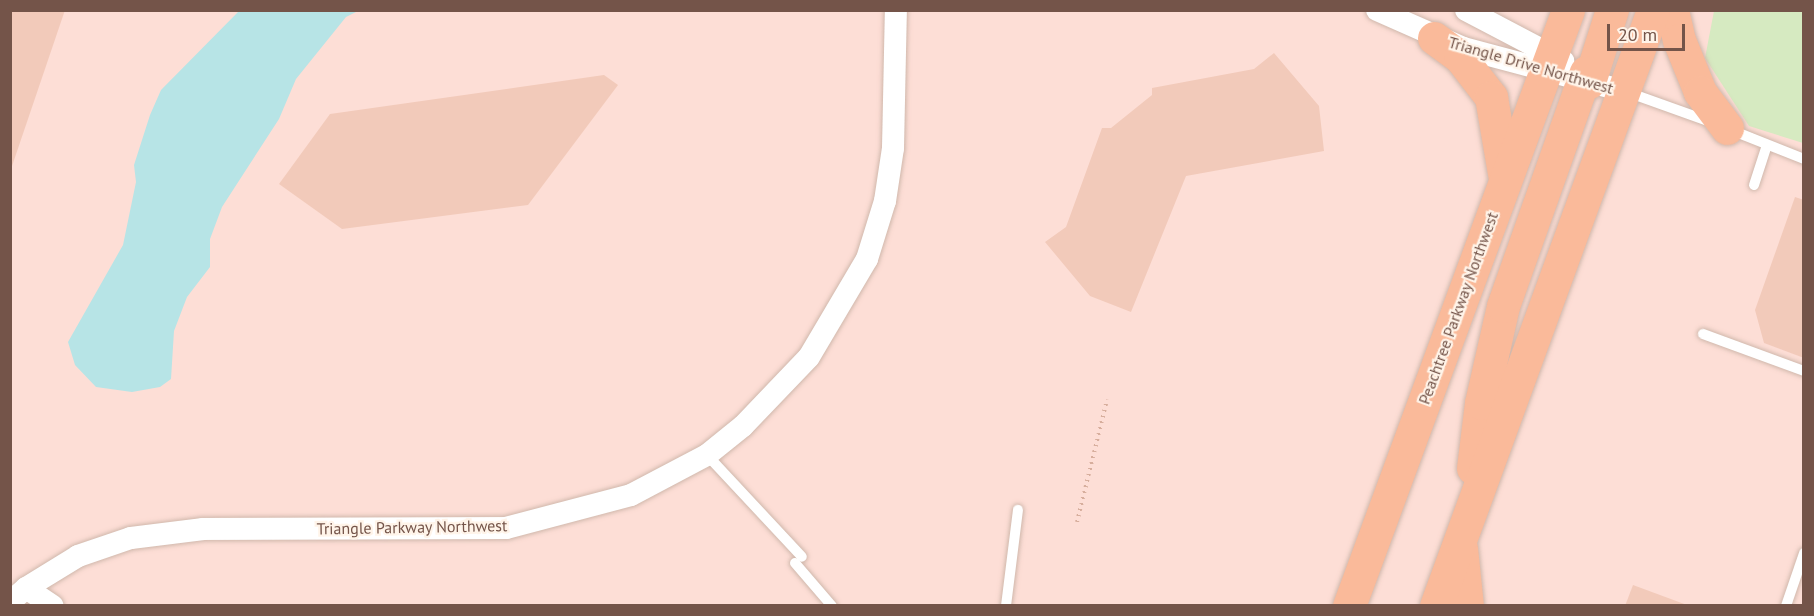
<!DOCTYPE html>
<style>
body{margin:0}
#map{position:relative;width:1814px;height:616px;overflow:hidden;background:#fcf0e3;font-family:"PT Sans",sans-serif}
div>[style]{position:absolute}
.commercial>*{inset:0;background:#fdded6}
.green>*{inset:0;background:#d6eac1}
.water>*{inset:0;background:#b7e4e6}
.building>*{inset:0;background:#f2caba}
.path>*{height:4px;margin-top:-2px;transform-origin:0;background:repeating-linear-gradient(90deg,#d7ae9d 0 1.5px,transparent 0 6px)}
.roads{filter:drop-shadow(0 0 2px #d0b8ac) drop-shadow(0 0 2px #d0b8ac)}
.service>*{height:10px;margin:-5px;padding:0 5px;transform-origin:5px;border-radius:5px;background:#fff}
.minor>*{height:22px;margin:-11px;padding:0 11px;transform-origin:11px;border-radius:11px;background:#fff}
.trunk>*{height:33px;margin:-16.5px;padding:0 16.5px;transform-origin:16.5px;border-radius:16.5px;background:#faba9a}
span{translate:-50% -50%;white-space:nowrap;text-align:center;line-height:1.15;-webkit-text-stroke:4.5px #fff4e9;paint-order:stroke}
.street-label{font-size:16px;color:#745449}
.frame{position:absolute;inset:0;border:12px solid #745449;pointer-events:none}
.scale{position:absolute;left:1607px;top:24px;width:78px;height:27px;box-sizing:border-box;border:3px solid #745449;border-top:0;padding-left:8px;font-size:18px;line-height:21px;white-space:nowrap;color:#745449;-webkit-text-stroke:4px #fff4e9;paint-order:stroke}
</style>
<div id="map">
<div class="commercial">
<i style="clip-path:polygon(1715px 10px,1803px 31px,1803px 605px,11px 605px,10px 11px)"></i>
</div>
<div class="green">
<i style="clip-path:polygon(1714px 11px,1803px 11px,1803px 143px,1749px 126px,1705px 58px)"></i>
</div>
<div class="water">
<i style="clip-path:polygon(239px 11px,358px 11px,346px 17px,296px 79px,279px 119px,222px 207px,210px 239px,210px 267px,187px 297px,174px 331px,171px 379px,160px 387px,132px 392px,96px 387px,75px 365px,68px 342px,123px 245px,136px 182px,134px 165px,150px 115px,161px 90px)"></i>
</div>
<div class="building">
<i style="clip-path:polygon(10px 10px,65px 10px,11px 169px,10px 169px)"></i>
<i style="clip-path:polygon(1274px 53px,1319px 106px,1324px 151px,1186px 176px,1131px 312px,1090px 296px,1045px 242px,1066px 227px,1102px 128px,1111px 128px,1152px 95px,1152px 88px,1254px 69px)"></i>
<i style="clip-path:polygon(604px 75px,618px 85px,528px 205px,342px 229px,279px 184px,330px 114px)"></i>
<i style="clip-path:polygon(1795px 197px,1804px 200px,1804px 358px,1764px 343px,1755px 310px)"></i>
<i style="clip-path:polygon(1633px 585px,1687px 605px,1687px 606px,1625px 606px)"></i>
</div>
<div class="path">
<i style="left:1077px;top:522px;width:126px;rotate:-76.2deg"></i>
</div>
<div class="roads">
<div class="service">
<i style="left:1627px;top:92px;width:89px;rotate:19.7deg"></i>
<i style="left:1731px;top:130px;width:79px;rotate:21.7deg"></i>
<i style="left:1754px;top:185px;width:42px;rotate:-72deg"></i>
<i style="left:1703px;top:334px;width:108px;rotate:20.1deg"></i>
<i style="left:707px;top:455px;width:139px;rotate:47deg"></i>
<i style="left:795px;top:563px;width:57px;rotate:49.3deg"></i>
<i style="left:1006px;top:606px;width:97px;rotate:-82.9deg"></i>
<i style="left:1786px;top:606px;width:56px;rotate:-71.2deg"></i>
</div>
<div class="minor">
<i style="left:1377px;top:10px;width:94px;rotate:23.8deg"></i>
<i style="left:1463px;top:48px;width:167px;rotate:15deg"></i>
<i style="left:1466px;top:10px;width:110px;rotate:27.7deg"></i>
<i style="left:26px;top:588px;width:32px;rotate:34deg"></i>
<i style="left:10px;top:602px;width:21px;rotate:-41deg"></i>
<i style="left:26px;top:588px;width:61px;rotate:-31.6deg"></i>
<i style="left:78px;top:556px;width:56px;rotate:-18.8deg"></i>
<i style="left:131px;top:538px;width:73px;rotate:-7.1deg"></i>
<i style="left:203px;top:529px;width:303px;rotate:-0.2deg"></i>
<i style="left:506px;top:528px;width:129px;rotate:-14.8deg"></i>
<i style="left:631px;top:495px;width:86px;rotate:-27.8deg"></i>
<i style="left:707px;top:455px;width:46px;rotate:-38.9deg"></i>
<i style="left:743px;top:426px;width:95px;rotate:-46.3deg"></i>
<i style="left:809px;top:357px;width:114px;rotate:-59.4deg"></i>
<i style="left:867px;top:259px;width:61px;rotate:-72.8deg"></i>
<i style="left:885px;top:201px;width:54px;rotate:-81.4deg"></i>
<i style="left:893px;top:148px;width:138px;rotate:-88.8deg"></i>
</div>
<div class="trunk">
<i style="left:1672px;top:10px;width:31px;rotate:77deg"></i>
<i style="left:1679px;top:40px;width:56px;rotate:68deg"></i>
<i style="left:1700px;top:92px;width:45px;rotate:53.1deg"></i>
<i style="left:1434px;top:38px;width:32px;rotate:36deg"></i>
<i style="left:1460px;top:57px;width:51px;rotate:52.2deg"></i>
<i style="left:1491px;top:97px;width:77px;rotate:80.3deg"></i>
<i style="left:1589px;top:82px;width:76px;rotate:-72.3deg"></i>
<i style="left:1473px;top:468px;width:65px;rotate:-83deg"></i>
<i style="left:1481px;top:403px;width:99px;rotate:-77.2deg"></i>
<i style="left:1503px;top:306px;width:248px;rotate:-70.5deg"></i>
<i style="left:1461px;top:548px;width:58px;rotate:84.1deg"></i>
<i style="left:1349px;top:606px;width:635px;rotate:-69.82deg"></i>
<i style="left:1436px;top:606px;width:634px;rotate:-69.99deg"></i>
</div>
</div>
<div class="street-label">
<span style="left:1531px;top:65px;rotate:16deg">Triangle Drive Northwest</span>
<span style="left:1458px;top:308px;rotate:-70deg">Peachtree Parkway Northwest</span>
<span style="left:412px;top:527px;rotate:-1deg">Triangle Parkway Northwest</span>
</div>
<div class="frame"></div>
<div class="scale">20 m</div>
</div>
